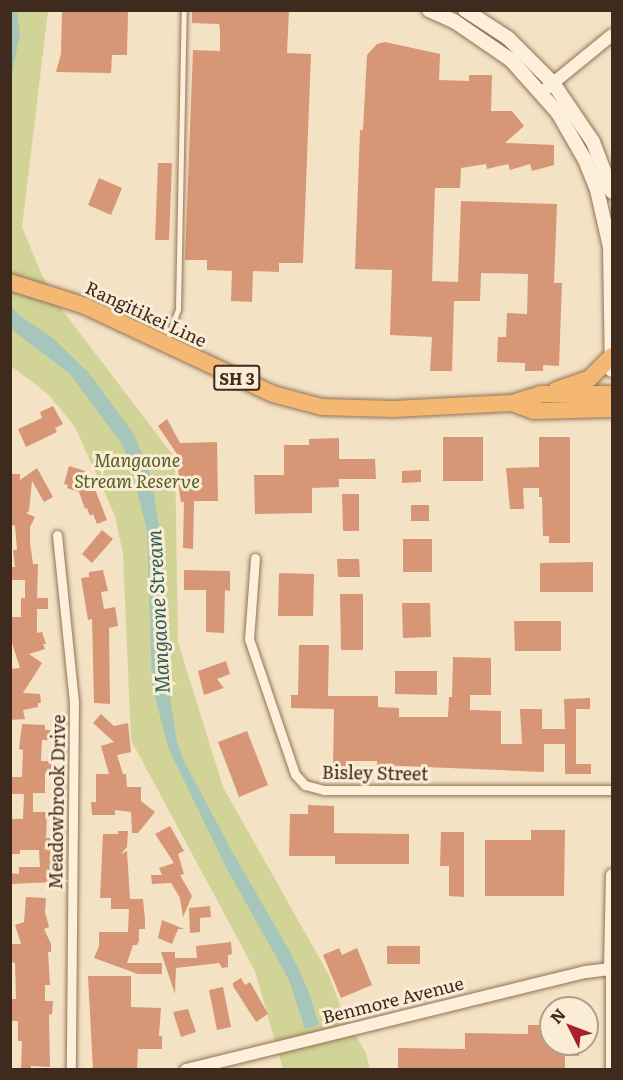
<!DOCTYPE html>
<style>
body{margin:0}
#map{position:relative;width:623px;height:1080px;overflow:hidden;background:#f4e2c4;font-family:Literata,serif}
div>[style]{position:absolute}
.green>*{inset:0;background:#d1d496}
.water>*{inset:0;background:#a6c6bb}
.building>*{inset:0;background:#d79675}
.roads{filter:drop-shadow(0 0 2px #917257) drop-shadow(0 0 2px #917257)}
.service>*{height:4.5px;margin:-2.25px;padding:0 2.25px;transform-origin:2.25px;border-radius:2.25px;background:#fdefd9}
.minor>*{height:9px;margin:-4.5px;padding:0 4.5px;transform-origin:4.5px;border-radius:4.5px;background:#fdefd9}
.tertiary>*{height:12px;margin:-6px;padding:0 6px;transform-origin:6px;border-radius:6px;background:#fdefd9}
.secondary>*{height:14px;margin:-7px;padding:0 7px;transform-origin:7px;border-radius:7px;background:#fdefd9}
.trunk>*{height:16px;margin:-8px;padding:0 8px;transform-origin:8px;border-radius:8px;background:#f4b872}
span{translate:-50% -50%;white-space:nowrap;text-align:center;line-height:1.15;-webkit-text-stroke:6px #faecd5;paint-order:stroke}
.shield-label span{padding:2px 4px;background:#faecd5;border:2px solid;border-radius:4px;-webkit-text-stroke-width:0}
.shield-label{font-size:16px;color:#3f2b1d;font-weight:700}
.street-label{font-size:18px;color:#3f2b1d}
.park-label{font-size:18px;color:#545f21;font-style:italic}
.water-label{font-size:20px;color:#2b615a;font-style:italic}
.frame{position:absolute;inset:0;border:12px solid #3f2b1d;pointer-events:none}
.north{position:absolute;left:539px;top:996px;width:60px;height:60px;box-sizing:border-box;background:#faecd5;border:2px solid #af9f8b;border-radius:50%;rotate:312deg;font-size:16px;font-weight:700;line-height:24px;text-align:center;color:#3f2b1d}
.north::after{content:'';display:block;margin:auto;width:21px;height:27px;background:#a91f2a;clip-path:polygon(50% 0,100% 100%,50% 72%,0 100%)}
</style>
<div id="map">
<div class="green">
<i style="clip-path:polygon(10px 11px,48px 11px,22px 227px,41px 273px,63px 311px,175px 458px,178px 642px,223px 787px,329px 975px,343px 1014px,366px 1053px,370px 1069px,283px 1069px,255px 971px,131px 740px,123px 554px,115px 516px,75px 427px,48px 394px,11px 366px)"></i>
</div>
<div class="water">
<i style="clip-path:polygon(11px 10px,17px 11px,20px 34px,11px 78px)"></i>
<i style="clip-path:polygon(10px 305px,19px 315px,54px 339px,89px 373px,133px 433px,143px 455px,151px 477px,163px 549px,164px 659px,177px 742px,185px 763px,233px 853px,293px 957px,309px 993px,319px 1025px,305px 1029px,289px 980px,227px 869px,169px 750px,152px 686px,147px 532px,130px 462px,121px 443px,70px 374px,11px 329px)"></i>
</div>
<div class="building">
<i style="clip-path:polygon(62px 10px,128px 10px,127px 55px,112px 55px,111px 73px,56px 72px,61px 54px)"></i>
<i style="clip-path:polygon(192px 10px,289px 10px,287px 53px,311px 54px,303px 263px,279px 263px,279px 272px,253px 271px,252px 302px,231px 301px,232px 271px,207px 270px,207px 260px,185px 260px,193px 50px,220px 51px,220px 30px,219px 24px,192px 23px)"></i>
<i style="clip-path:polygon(385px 42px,440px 54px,439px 80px,469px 81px,469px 75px,492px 75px,491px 111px,512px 111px,524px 126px,505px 143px,554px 145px,554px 165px,532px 171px,530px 164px,510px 170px,508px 164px,487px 169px,486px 164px,461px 168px,460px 188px,435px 188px,432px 281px,458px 282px,461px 201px,557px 204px,554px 283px,562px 283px,559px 366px,543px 365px,543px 371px,525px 371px,525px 363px,497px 362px,498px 337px,506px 337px,507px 313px,527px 314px,528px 274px,481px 273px,480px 301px,454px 301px,452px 371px,430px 371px,432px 337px,390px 335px,392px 270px,355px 269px,360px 130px,363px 130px,367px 55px,377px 44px)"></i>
<i style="clip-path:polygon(158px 163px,172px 163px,169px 240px,155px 240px)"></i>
<i style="clip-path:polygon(99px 178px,122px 188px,111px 215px,88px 205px)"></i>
<i style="clip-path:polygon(53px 406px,63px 424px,55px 428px,57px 432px,26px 447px,18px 429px,42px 418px,40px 412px)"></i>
<i style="clip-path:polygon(167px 419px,180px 443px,217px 442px,218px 501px,194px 501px,193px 549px,183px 548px,184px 502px,181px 502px,178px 483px,179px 457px,158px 426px)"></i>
<i style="clip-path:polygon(443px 437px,483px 437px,483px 481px,443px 481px)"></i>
<i style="clip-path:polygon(539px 437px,570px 437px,570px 543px,549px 543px,549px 536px,543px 536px,542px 497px,539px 497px,539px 488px,523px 488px,524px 509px,510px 509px,506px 468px,539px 467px)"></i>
<i style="clip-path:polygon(339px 438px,339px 459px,375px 459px,376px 479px,339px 479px,339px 487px,312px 488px,312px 513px,255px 514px,254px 475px,284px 475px,284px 445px,309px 445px,309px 439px)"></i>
<i style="clip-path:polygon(69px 466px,85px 471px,80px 489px,93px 484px,107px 520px,97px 524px,93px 514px,90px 516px,87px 508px,85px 509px,79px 492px,67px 488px,68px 485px,64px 484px)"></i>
<i style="clip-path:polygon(37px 468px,53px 497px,44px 502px,32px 481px,29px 511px,26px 513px,35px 517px,30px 527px,30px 543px,33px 564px,38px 564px,37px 598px,48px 598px,48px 609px,37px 609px,37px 633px,42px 632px,46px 644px,43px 644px,45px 649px,29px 654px,42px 663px,23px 693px,40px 694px,41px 703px,38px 703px,38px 707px,23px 710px,25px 719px,10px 720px,10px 669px,20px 668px,12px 643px,11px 617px,21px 617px,21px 598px,25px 598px,25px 580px,12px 580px,11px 567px,15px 567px,13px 550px,17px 550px,15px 526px,10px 524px,10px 474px,20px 474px,20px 480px)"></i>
<i style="clip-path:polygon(421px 470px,421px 482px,402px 483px,402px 471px)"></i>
<i style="clip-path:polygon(342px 494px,359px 494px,359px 531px,343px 531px)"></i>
<i style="clip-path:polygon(411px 505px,429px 505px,429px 521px,411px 521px)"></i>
<i style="clip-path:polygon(102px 530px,113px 539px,92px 563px,82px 554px)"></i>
<i style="clip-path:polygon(403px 539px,432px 539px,432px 572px,403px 572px)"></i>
<i style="clip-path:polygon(337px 559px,359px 559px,360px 577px,338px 577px)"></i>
<i style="clip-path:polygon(593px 562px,593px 592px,540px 592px,540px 563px)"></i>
<i style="clip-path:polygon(103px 570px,108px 591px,101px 592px,104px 609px,115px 607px,118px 626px,109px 628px,110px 704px,94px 703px,92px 619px,88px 620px,81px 578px,89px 577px,89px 572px)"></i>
<i style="clip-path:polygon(184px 570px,230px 571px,230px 591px,225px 590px,224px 633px,206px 632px,206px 590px,184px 590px)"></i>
<i style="clip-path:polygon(279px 573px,314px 574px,313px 616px,278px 616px)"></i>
<i style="clip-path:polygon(340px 594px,363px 594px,363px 650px,341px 650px)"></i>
<i style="clip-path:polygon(402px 603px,430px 603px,431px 637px,403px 638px)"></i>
<i style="clip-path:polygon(514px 621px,561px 621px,561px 651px,515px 651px)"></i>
<i style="clip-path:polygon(299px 645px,329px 645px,328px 696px,378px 696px,378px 707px,399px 708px,399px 717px,448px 717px,449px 697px,452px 697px,453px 657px,491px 658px,491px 695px,470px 695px,470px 710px,501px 711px,501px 744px,522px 744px,520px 709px,542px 709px,542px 729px,565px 729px,564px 699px,590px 698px,590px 709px,576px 709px,576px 764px,591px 764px,591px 774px,565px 774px,565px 744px,544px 744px,544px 772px,377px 765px,377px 761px,347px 761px,346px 769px,333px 768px,334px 709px,291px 708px,291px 695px,298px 695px)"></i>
<i style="clip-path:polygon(226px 661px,230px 674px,217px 679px,224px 688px,204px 695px,198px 671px)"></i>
<i style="clip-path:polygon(395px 671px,437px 671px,437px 695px,395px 694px)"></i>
<i style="clip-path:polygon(101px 714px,114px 726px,128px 723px,131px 752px,117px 755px,123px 774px,126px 774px,127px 787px,141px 787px,141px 801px,155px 812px,138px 833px,132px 833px,131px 812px,115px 810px,115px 815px,92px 815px,91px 802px,96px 802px,96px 774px,109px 774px,101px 746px,114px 742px,93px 723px)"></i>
<i style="clip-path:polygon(22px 724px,45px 725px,45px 730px,50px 730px,50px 740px,42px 740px,41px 761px,54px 761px,54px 773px,45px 773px,45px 793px,33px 793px,33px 812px,47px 812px,46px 838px,53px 838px,53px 850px,50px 850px,52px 882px,10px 884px,10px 873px,19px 874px,19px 867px,40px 867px,39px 850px,20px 850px,20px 854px,10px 854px,10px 819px,23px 819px,24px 794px,12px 794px,10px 785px,10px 777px,22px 777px,23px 750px,19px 749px)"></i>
<i style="clip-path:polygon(247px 731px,268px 785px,239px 797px,218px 742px)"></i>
<i style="clip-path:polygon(308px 805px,334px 806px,334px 833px,409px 834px,409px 864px,335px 864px,335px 856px,289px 856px,290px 814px,308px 814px)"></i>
<i style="clip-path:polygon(170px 826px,184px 851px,178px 854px,184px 874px,180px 875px,192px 896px,183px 917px,180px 898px,171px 883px,152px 884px,151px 875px,162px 875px,159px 868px,174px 863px,155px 834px)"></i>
<i style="clip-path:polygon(531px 830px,565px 830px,564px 896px,485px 896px,485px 840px,531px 840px)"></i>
<i style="clip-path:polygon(118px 831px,128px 831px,127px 847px,121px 854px,127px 851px,130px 899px,143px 899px,145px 919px,145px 929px,139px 929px,139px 941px,137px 945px,133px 945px,127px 963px,162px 963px,162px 974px,138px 974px,94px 958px,99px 946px,99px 932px,128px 932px,129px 909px,111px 909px,111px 898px,100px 898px,103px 834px,118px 834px)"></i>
<i style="clip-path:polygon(441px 832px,464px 832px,464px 897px,449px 896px,449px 866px,440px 866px)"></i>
<i style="clip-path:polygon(26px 897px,46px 898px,45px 912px,49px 927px,44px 929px,51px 944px,51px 952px,48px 952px,50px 985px,45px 985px,45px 1001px,53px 1001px,52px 1014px,49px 1015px,50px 1067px,31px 1066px,31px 1070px,21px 1070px,22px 1041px,18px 1041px,18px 1021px,10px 1021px,10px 999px,16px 999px,15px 963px,10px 962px,10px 944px,21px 944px,15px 925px,24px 922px)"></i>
<i style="clip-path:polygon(210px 906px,211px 917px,200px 918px,200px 932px,190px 933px,189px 908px)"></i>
<i style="clip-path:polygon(162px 920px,184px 929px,178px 929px,172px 944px,158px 938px)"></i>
<i style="clip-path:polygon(231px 942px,232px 954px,228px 955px,228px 967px,222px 968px,219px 963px,176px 968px,175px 994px,161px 952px,175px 952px,175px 958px,197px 958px,196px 946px)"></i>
<i style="clip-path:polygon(387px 946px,420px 946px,420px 964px,387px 964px)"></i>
<i style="clip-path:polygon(339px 948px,342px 955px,357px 948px,372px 985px,341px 998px,323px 955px)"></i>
<i style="clip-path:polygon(88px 976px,131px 976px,131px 1007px,161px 1008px,159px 1036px,162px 1036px,162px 1049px,138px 1049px,137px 1070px,93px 1070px)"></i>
<i style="clip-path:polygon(241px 978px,245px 985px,250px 982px,268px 1014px,256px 1022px,233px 986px,233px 983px)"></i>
<i style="clip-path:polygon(223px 987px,231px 1027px,217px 1030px,209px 990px)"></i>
<i style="clip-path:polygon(188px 1009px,196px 1032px,181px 1037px,173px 1012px)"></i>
<i style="clip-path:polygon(528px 1025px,551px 1025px,551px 1044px,580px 1044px,579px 1056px,565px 1056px,565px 1070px,398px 1070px,398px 1048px,465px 1049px,465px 1033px,528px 1034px)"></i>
</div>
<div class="roads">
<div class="service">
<i style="left:167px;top:341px;width:34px;rotate:-71deg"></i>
<i style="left:178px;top:309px;width:299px;rotate:-88.9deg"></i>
</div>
<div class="minor">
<i style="left:57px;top:535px;width:168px;rotate:84.2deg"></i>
<i style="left:74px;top:702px;width:368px;rotate:90.5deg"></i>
<i style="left:255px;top:558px;width:81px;rotate:94.2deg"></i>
<i style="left:249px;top:639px;width:143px;rotate:71.2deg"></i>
<i style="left:295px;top:774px;width:15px;rotate:48deg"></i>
<i style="left:305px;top:785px;width:20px;rotate:15deg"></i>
<i style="left:324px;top:790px;width:288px"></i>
<i style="left:610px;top:1070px;width:101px;rotate:-90deg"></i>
</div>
<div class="tertiary">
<i style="left:542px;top:92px;width:90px;rotate:-39.2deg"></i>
<i style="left:186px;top:1070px;width:412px;rotate:-13.8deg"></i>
<i style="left:586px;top:972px;width:24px;rotate:-7deg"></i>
<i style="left:610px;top:969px;width:94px;rotate:-88.8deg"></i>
</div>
<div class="secondary">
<i style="left:429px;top:10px;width:27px;rotate:24deg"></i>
<i style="left:454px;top:21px;width:69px;rotate:34.4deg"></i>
<i style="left:511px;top:60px;width:71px;rotate:48.4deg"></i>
<i style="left:558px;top:113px;width:54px;rotate:60.1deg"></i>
<i style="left:585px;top:160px;width:32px;rotate:68deg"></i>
<i style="left:597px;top:190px;width:58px;rotate:77.2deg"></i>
<i style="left:610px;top:247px;width:123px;rotate:89.1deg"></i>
<i style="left:465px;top:10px;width:51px;rotate:33.1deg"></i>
<i style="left:508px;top:38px;width:64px;rotate:45deg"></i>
<i style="left:553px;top:83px;width:71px;rotate:55.9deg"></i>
<i style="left:593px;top:142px;width:53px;rotate:69.2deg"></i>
</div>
<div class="trunk">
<i style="left:10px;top:282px;width:79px;rotate:17.7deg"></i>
<i style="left:85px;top:306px;width:208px;rotate:25.1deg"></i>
<i style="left:273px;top:394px;width:51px;rotate:14.9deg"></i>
<i style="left:322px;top:407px;width:71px;rotate:1.6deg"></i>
<i style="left:393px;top:409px;width:119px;rotate:-2.9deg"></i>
<i style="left:512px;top:403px;width:30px;rotate:-17deg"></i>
<i style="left:541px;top:394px;width:71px"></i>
<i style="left:556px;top:390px;width:36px;rotate:-19deg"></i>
<i style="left:590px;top:378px;width:31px;rotate:-45deg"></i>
<i style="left:512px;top:403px;width:23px;rotate:20deg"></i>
<i style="left:534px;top:411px;width:78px;rotate:-1.5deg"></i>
</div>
</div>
<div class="shield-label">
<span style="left:237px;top:378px">SH 3</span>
</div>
<div class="street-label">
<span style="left:146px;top:314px;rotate:25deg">Rangitikei Line</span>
<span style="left:375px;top:773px;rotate:1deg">Bisley Street</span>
<span style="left:57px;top:802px;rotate:-89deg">Meadowbrook Drive</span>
<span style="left:393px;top:1000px;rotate:-14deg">Benmore Avenue</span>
</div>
<div class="park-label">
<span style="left:137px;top:471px">Mangaone<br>Stream Reserve</span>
</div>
<div class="water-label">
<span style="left:157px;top:612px;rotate:-93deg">Mangaone Stream</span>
</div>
<div class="frame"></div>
<div class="north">N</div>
</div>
